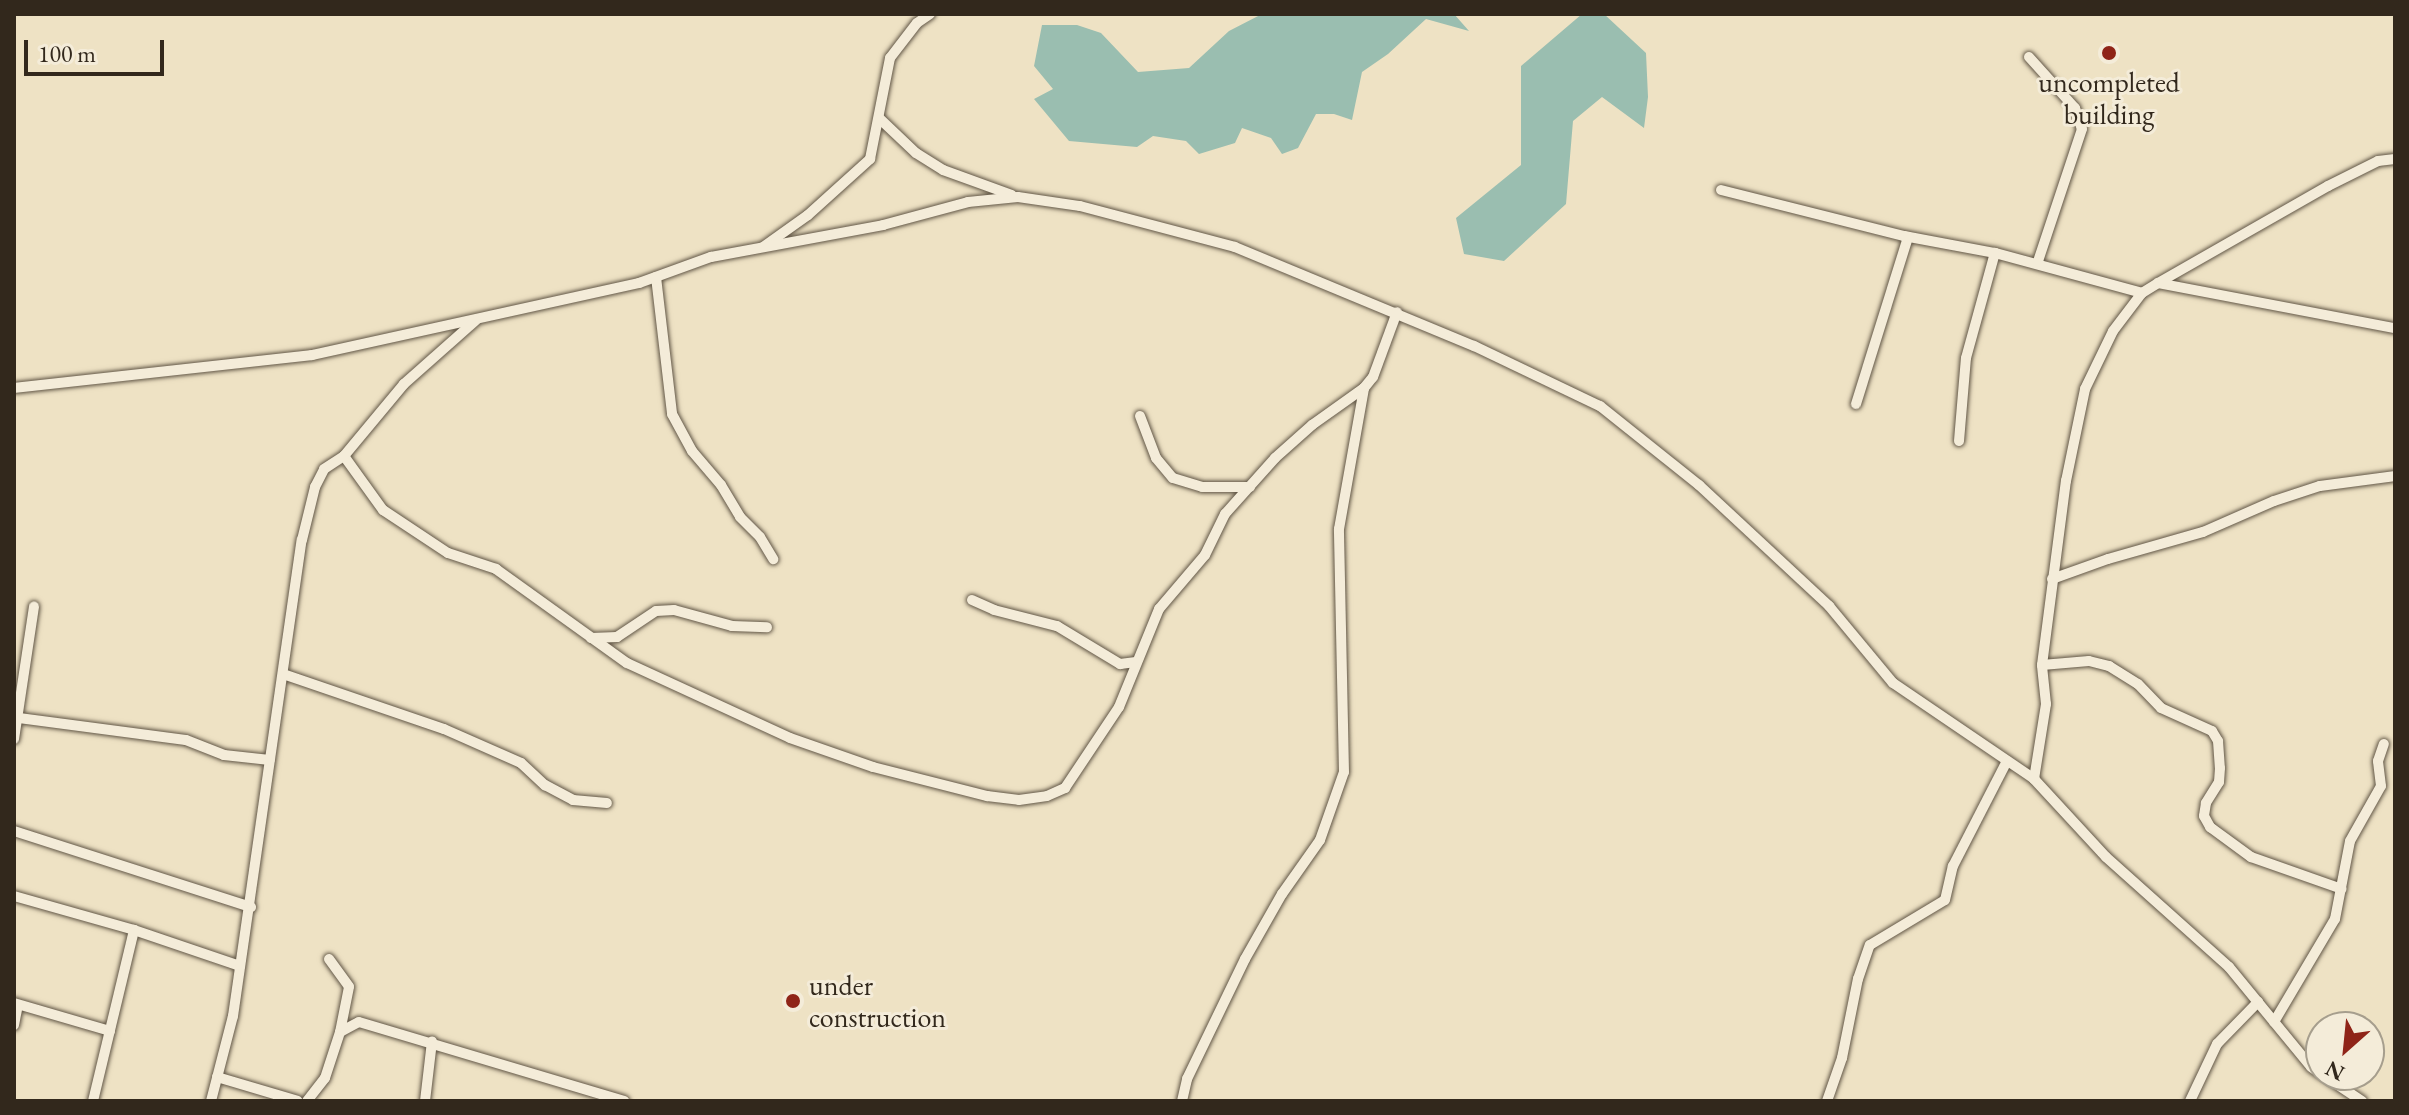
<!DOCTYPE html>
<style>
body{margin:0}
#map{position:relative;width:2409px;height:1115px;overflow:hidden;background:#eee2c4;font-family:"EB Garamond",serif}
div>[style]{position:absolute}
.water>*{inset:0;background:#9abeb0}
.roads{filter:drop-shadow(0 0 2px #615646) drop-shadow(0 0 2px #615646)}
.street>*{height:10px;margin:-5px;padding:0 5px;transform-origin:5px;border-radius:5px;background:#f4ecd9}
.dots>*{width:22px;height:22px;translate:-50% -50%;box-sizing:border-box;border:4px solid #f4ecd9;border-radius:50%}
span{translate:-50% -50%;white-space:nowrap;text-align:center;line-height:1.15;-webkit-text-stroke:6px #f4ecd9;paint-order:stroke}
.poi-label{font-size:28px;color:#32281c}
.left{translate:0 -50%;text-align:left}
.frame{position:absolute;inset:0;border:16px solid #32281c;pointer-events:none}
.north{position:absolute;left:2305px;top:1011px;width:80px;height:80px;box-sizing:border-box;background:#f4ecd9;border:2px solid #a69e8d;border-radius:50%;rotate:207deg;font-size:22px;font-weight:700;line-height:32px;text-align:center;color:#32281c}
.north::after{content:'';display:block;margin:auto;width:28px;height:36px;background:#8f2418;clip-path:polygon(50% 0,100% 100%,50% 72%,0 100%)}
.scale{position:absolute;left:24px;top:40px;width:140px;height:36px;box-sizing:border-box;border:4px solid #32281c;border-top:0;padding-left:10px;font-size:24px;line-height:28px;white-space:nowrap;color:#32281c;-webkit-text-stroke:6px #f4ecd9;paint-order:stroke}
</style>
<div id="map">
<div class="water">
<i style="clip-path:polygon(1262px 14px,1454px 14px,1469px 31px,1426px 19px,1388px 54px,1362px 72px,1352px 120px,1334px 114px,1316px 114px,1298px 148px,1282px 154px,1271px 138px,1242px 128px,1235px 143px,1199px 154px,1186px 141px,1153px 136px,1137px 147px,1069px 141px,1034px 99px,1053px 89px,1034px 66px,1042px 25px,1077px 25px,1101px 33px,1138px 72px,1189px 68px,1229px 31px)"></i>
<i style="clip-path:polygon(1582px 14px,1604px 14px,1646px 53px,1648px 97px,1644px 128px,1602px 97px,1573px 121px,1566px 204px,1504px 261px,1464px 254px,1456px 218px,1521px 165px,1521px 66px)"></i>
</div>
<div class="roads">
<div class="street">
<i style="left:2029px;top:57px;width:69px;rotate:48deg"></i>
<i style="left:2075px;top:108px;width:22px;rotate:72deg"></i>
<i style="left:2082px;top:129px;width:142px;rotate:108.4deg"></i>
<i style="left:879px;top:118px;width:51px;rotate:43.4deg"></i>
<i style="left:916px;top:153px;width:32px;rotate:32deg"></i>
<i style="left:943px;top:170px;width:73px;rotate:19.9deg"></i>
<i style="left:1721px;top:190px;width:189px;rotate:14.1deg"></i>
<i style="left:1904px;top:236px;width:93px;rotate:10.6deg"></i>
<i style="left:1995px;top:253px;width:152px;rotate:15.2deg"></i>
<i style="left:763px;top:247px;width:55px;rotate:-35.4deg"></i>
<i style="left:808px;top:215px;width:84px;rotate:-42.1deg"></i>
<i style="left:870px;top:159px;width:103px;rotate:-78.8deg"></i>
<i style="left:890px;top:58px;width:44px;rotate:-52.4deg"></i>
<i style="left:917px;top:23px;width:16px;rotate:-35deg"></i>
<i style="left:656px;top:277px;width:138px;rotate:83.3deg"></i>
<i style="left:672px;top:414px;width:42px;rotate:61.6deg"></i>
<i style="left:692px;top:451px;width:45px;rotate:49.5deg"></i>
<i style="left:721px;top:485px;width:37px;rotate:59deg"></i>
<i style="left:740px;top:517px;width:28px;rotate:45deg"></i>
<i style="left:760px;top:537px;width:26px;rotate:59deg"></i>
<i style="left:2158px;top:283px;width:241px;rotate:10.8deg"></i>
<i style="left:14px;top:388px;width:300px;rotate:-6.3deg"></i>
<i style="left:312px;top:355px;width:335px;rotate:-12.4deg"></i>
<i style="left:639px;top:283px;width:77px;rotate:-19.9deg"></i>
<i style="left:711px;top:257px;width:175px;rotate:-10.5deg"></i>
<i style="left:883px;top:225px;width:88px;rotate:-15.1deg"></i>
<i style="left:968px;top:202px;width:50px;rotate:-5.7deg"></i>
<i style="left:1018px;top:197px;width:63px;rotate:8.3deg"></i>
<i style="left:1080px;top:206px;width:160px;rotate:14.8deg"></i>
<i style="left:1235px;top:247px;width:259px;rotate:22.5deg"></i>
<i style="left:1474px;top:346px;width:140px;rotate:25.5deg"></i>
<i style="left:1600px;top:406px;width:127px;rotate:38.6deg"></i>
<i style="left:1699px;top:485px;width:178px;rotate:42.9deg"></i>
<i style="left:1829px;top:606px;width:100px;rotate:50.3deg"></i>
<i style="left:1893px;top:683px;width:171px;rotate:34.2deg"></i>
<i style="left:2034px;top:779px;width:106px;rotate:47.3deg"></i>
<i style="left:2106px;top:857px;width:165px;rotate:41.8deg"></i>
<i style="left:2229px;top:967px;width:129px;rotate:50.6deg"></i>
<i style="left:2311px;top:1067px;width:12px;rotate:35deg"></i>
<i style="left:1856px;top:404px;width:175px;rotate:-72.7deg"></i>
<i style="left:1140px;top:416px;width:45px;rotate:69.1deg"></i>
<i style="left:1156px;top:458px;width:26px;rotate:50deg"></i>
<i style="left:1173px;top:478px;width:30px;rotate:17deg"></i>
<i style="left:1202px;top:487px;width:48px"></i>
<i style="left:1959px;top:441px;width:83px;rotate:-85.2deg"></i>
<i style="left:1966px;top:358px;width:109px;rotate:-74.6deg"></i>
<i style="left:344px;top:456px;width:67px;rotate:54.2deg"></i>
<i style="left:383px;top:510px;width:78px;rotate:33.5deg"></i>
<i style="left:448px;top:553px;width:51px;rotate:18.4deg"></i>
<i style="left:496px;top:569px;width:161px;rotate:35.7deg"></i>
<i style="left:627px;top:663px;width:179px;rotate:24.7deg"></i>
<i style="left:790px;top:738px;width:88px;rotate:19.3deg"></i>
<i style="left:873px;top:767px;width:118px;rotate:14.3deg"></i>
<i style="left:987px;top:796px;width:32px;rotate:7deg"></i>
<i style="left:1019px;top:800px;width:28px;rotate:-8deg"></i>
<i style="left:1047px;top:796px;width:20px;rotate:-24deg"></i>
<i style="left:1065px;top:788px;width:97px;rotate:-56.3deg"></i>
<i style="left:1119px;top:707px;width:106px;rotate:-67.8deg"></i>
<i style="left:1159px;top:609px;width:71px;rotate:-49.6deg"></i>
<i style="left:1205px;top:555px;width:46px;rotate:-64deg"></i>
<i style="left:1225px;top:514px;width:75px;rotate:-48.2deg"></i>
<i style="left:1275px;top:458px;width:50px;rotate:-41.7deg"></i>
<i style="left:1312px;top:425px;width:64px;rotate:-35.4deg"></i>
<i style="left:1364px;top:388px;width:14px;rotate:-51deg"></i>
<i style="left:1373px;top:377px;width:69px;rotate:-69.7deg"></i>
<i style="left:2052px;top:579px;width:59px;rotate:-19.7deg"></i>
<i style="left:2108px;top:559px;width:99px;rotate:-15.9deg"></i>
<i style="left:2203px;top:532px;width:77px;rotate:-23.6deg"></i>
<i style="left:2274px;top:501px;width:48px;rotate:-18.1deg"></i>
<i style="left:2320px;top:486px;width:76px;rotate:-7.6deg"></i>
<i style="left:972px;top:600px;width:24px;rotate:24deg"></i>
<i style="left:994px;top:610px;width:65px;rotate:14.3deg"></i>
<i style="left:1057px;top:626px;width:74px;rotate:31.1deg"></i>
<i style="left:1120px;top:664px;width:16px;rotate:-7deg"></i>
<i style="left:591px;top:638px;width:26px;rotate:-2deg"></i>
<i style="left:617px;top:637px;width:47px;rotate:-33.7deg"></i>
<i style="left:656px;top:611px;width:18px;rotate:-3deg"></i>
<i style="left:674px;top:610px;width:60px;rotate:15.4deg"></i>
<i style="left:732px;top:626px;width:35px;rotate:2deg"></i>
<i style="left:2042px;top:665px;width:47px;rotate:-4.9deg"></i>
<i style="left:2089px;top:661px;width:21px;rotate:14deg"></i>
<i style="left:2109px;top:666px;width:34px;rotate:32deg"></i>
<i style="left:2138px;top:684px;width:33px;rotate:46deg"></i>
<i style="left:2161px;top:708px;width:56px;rotate:24.3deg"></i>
<i style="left:2212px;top:731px;width:12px;rotate:59deg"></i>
<i style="left:2218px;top:741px;width:27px;rotate:86deg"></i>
<i style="left:2220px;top:768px;width:14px;rotate:94deg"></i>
<i style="left:2219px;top:782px;width:25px;rotate:122deg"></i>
<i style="left:2206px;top:803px;width:13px;rotate:99deg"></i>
<i style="left:2204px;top:816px;width:13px;rotate:61deg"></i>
<i style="left:2210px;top:827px;width:51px;rotate:36.2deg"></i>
<i style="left:2251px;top:857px;width:96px;rotate:19.4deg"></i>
<i style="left:283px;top:674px;width:170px;rotate:18.9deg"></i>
<i style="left:444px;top:729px;width:84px;rotate:23.8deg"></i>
<i style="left:521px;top:763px;width:33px;rotate:43deg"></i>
<i style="left:545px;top:785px;width:32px;rotate:28deg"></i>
<i style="left:573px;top:800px;width:34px;rotate:5deg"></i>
<i style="left:19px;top:718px;width:168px;rotate:7.5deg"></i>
<i style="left:186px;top:740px;width:41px;rotate:21.5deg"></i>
<i style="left:224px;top:755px;width:46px;rotate:6.2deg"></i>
<i style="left:14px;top:739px;width:134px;rotate:-81.4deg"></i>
<i style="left:2034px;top:779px;width:76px;rotate:-80.9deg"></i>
<i style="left:2046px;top:704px;width:39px;rotate:-96deg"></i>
<i style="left:2042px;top:665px;width:186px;rotate:-82.6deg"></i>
<i style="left:2066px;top:481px;width:94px;rotate:-78.3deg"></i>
<i style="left:2085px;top:389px;width:64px;rotate:-64.2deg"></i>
<i style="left:2113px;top:331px;width:48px;rotate:-52.7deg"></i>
<i style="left:2142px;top:293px;width:19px;rotate:-32deg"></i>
<i style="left:2158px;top:283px;width:196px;rotate:-29.7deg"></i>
<i style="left:2328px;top:186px;width:56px;rotate:-26.6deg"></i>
<i style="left:2378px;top:161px;width:17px;rotate:-7deg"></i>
<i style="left:14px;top:831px;width:249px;rotate:17.8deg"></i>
<i style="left:14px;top:896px;width:125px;rotate:15.8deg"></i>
<i style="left:134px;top:930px;width:112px;rotate:18.8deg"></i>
<i style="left:329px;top:959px;width:34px;rotate:54deg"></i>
<i style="left:349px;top:987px;width:46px;rotate:101.3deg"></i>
<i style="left:340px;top:1032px;width:21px;rotate:-28deg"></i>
<i style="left:359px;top:1022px;width:277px;rotate:16.6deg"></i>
<i style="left:14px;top:1003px;width:100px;rotate:16.3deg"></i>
<i style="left:2274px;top:1022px;width:120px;rotate:-59.4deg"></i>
<i style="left:2335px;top:919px;width:79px;rotate:-79.1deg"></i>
<i style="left:2350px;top:841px;width:63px;rotate:-60.6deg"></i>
<i style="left:2381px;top:786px;width:25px;rotate:-97deg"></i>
<i style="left:2378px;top:761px;width:18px;rotate:-71deg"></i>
<i style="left:14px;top:1025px;width:20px;rotate:-79deg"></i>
<i style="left:2323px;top:1075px;width:47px;rotate:33.7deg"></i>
<i style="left:217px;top:1077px;width:84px;rotate:16.5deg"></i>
<i style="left:93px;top:1101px;width:176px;rotate:-76.5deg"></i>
<i style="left:211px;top:1101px;width:88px;rotate:-75.5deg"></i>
<i style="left:233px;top:1016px;width:481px;rotate:-81.8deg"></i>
<i style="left:302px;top:540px;width:55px;rotate:-76.2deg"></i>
<i style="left:315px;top:487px;width:20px;rotate:-63deg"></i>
<i style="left:324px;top:469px;width:24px;rotate:-33deg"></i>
<i style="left:344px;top:456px;width:94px;rotate:-50.2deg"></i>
<i style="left:404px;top:384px;width:96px;rotate:-41.6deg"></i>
<i style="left:307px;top:1101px;width:29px;rotate:-52deg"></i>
<i style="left:325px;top:1078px;width:48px;rotate:-71.9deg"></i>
<i style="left:425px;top:1101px;width:60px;rotate:-83.3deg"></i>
<i style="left:1182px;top:1101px;width:23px;rotate:-77deg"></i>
<i style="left:1187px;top:1079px;width:133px;rotate:-64.2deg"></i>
<i style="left:1245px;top:959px;width:75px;rotate:-60.4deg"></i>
<i style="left:1282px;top:894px;width:66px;rotate:-54.9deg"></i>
<i style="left:1320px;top:840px;width:72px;rotate:-70.6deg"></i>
<i style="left:1344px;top:772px;width:243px;rotate:-91.2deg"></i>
<i style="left:1339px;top:529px;width:143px;rotate:-79.9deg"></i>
<i style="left:1827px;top:1101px;width:46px;rotate:-70.8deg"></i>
<i style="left:1842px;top:1058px;width:81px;rotate:-78.6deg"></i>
<i style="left:1858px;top:979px;width:36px;rotate:-71deg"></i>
<i style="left:1870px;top:945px;width:87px;rotate:-31deg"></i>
<i style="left:1945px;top:900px;width:35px;rotate:-77deg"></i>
<i style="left:1953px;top:866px;width:118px;rotate:-62.8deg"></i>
<i style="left:2190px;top:1101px;width:63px;rotate:-64.7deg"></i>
<i style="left:2217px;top:1044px;width:59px;rotate:-45.7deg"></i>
</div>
</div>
<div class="dots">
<i style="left:2109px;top:53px;background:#8f2418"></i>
<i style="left:793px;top:1001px;background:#8f2418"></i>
</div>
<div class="poi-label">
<span style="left:2109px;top:98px">uncompleted<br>building</span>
<span class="left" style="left:809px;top:1001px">under<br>construction</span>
</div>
<div class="frame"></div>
<div class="north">N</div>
<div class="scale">100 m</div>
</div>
